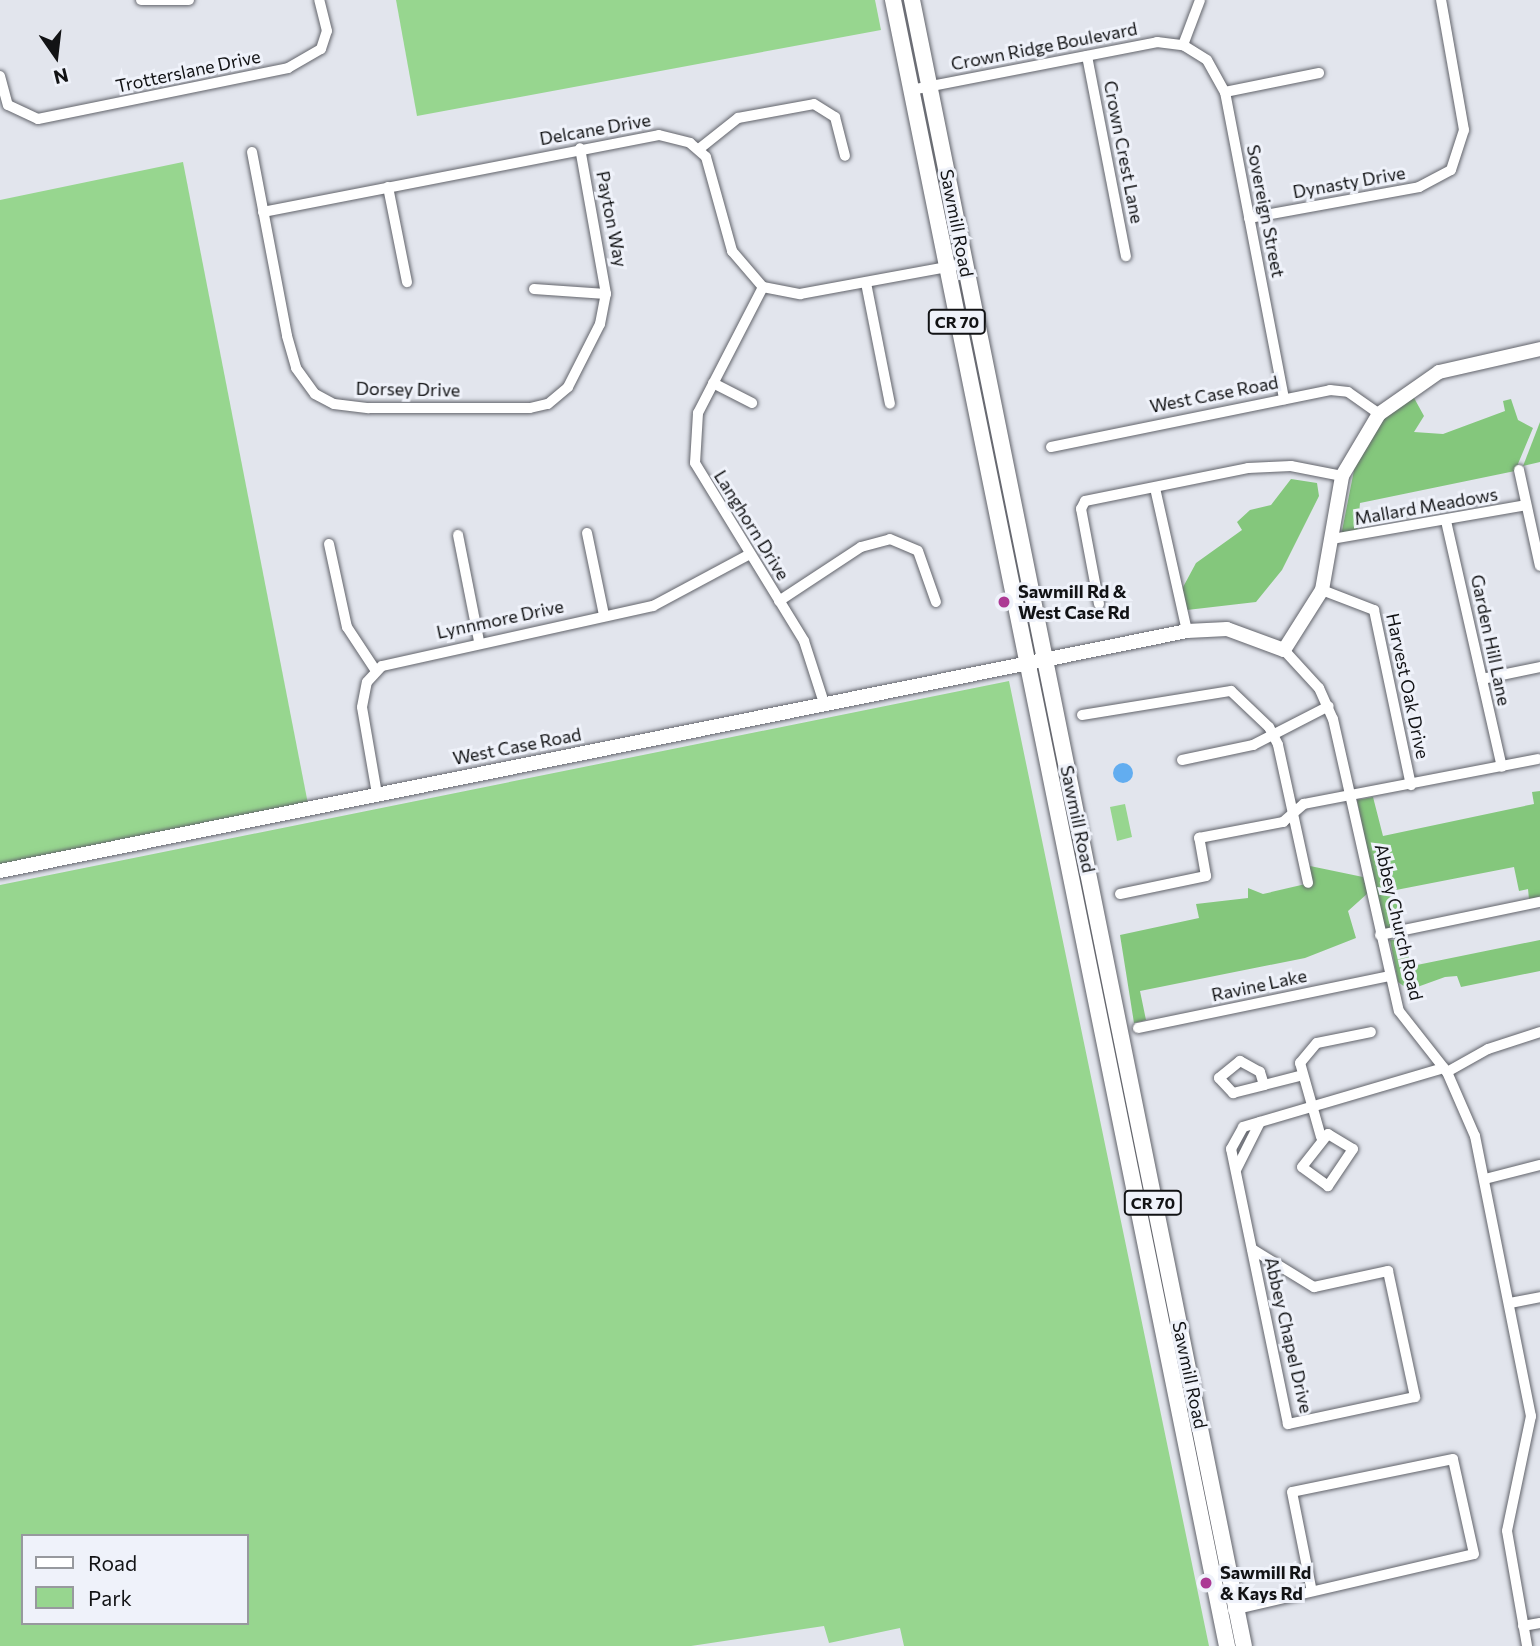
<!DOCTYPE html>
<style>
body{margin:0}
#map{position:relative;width:1540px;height:1646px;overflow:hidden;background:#e2e5ed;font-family:Commissioner,sans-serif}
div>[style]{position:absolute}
.green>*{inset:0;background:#97d68f}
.forest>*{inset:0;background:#84c77c}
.water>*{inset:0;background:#62adf0}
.round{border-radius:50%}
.roads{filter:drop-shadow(0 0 2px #62646b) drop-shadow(0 0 2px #62646b)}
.minor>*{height:10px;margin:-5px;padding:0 5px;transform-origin:5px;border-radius:5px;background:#fff}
.secondary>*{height:14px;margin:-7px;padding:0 7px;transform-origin:7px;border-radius:7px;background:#fff}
.primary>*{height:16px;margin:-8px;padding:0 8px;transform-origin:8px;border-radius:8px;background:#fff}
.dots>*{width:19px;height:19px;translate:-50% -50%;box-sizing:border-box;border:4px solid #eff2fa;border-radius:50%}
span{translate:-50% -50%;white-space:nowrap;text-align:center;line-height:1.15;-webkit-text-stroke:6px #eff2fa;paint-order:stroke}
.shield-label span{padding:2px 5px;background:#eff2fa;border:2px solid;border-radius:5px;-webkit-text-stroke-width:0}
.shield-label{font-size:16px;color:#121315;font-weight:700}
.street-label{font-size:18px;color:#121315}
.poi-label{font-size:18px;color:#121315;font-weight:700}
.left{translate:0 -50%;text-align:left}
.legend{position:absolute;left:21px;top:1534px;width:228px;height:91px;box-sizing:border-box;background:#eff2fa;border:2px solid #97999e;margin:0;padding:9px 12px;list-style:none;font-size:21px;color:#121315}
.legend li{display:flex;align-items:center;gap:14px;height:35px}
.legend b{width:35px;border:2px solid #97999e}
.north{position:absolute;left:21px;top:21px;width:70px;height:70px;-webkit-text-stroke:5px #eff2fa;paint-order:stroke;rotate:166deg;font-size:19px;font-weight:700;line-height:28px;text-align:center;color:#121315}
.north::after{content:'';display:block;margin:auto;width:24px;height:32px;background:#121315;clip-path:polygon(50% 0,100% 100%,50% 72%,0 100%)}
</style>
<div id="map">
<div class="green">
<i style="clip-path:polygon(396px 0,875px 0,881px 30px,417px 116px)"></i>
<i style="clip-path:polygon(183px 162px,308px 804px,0 867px,0 200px)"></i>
<i style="clip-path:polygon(evenodd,1009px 681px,1209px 1646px,904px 1646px,900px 1628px,829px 1643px,824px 1626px,691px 1646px,0 1646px,0 885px,1009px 681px,23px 1536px,247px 1536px,247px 1623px,23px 1623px,23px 1536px)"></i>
<i style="clip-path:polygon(1125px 804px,1132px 837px,1117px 841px,1110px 807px)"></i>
</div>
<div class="forest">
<i style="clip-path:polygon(1413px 396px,1424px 416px,1414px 432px,1443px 434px,1505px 411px,1503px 401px,1511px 399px,1518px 420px,1533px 428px,1515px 471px,1360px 503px,1357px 534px,1341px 536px,1356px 460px,1389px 410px)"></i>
<i style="clip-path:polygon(1540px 422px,1540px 462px,1523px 466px)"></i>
<i style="clip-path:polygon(1291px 479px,1317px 483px,1319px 496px,1282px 570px,1256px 602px,1187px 610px,1182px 589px,1196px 563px,1242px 530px,1237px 522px,1250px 510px,1271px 505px)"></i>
<i style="clip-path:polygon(1540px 791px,1540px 897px,1529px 899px,1528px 889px,1519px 891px,1514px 867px,1396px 890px,1402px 927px,1384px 930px,1357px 800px,1373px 797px,1383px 836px,1534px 804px,1532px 792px)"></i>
<i style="clip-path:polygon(1310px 866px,1363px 877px,1368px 893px,1348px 911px,1356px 938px,1305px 958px,1140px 991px,1146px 1020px,1134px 1023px,1120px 935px,1199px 918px,1196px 904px,1248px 898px,1248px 888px,1263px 894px,1310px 883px)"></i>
<i style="clip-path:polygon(1390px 940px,1406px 940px,1412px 966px,1540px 940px,1540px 971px,1461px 987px,1457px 976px,1445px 977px,1409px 990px,1398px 982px)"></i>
</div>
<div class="water">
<i class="round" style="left:1113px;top:763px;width:20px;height:20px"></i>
</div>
<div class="roads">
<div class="minor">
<i style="left:141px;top:0;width:48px"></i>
<i style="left:1183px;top:45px;width:48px;rotate:-69.3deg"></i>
<i style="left:1087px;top:56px;width:204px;rotate:79deg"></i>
<i style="left:0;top:76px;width:30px;rotate:75deg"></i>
<i style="left:8px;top:105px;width:33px;rotate:25deg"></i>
<i style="left:38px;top:119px;width:255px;rotate:-11.5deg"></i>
<i style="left:288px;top:68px;width:38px;rotate:-30deg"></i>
<i style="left:321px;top:49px;width:19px;rotate:-72deg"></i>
<i style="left:327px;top:31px;width:32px;rotate:-104deg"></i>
<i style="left:911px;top:90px;width:251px;rotate:-11deg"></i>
<i style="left:1157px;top:42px;width:26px;rotate:7deg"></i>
<i style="left:1183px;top:45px;width:28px;rotate:32deg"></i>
<i style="left:1207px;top:60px;width:37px;rotate:61deg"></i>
<i style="left:1225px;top:92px;width:313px;rotate:79.1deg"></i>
<i style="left:1225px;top:92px;width:96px;rotate:-11.4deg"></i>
<i style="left:699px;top:149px;width:50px;rotate:-38.5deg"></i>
<i style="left:738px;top:118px;width:77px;rotate:-10.4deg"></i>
<i style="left:814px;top:104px;width:25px;rotate:32deg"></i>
<i style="left:835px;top:117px;width:40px;rotate:75.6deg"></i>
<i style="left:252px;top:152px;width:187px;rotate:79.2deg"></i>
<i style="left:287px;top:336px;width:33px;rotate:74deg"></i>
<i style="left:296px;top:368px;width:32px;rotate:54deg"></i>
<i style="left:315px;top:394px;width:21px;rotate:28deg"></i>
<i style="left:334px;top:404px;width:35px;rotate:7deg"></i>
<i style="left:369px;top:408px;width:161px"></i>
<i style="left:530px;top:408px;width:18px;rotate:-13deg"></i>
<i style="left:548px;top:404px;width:26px;rotate:-40deg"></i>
<i style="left:568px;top:387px;width:71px;rotate:-63.1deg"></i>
<i style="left:600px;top:324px;width:31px;rotate:-79deg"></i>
<i style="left:606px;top:294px;width:148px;rotate:-100.1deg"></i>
<i style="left:388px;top:187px;width:97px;rotate:78.7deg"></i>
<i style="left:263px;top:212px;width:403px;rotate:-11deg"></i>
<i style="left:659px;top:135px;width:32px;rotate:14deg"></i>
<i style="left:690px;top:143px;width:21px;rotate:41deg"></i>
<i style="left:706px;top:157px;width:98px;rotate:74.5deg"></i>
<i style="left:732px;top:251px;width:48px;rotate:49.3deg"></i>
<i style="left:763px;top:287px;width:38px;rotate:11deg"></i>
<i style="left:800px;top:294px;width:166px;rotate:-10.4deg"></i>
<i style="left:1249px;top:218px;width:173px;rotate:-10.3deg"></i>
<i style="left:1419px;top:187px;width:36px;rotate:-28deg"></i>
<i style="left:1451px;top:170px;width:42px;rotate:-72deg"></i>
<i style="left:1464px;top:130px;width:132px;rotate:-100deg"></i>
<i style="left:866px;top:283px;width:123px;rotate:78.8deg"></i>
<i style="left:763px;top:287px;width:142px;rotate:117.3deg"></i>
<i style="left:698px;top:413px;width:50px;rotate:93.4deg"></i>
<i style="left:695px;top:463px;width:209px;rotate:58.5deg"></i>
<i style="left:804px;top:641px;width:65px;rotate:72.1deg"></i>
<i style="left:534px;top:289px;width:72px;rotate:4deg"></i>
<i style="left:713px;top:383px;width:44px;rotate:27.1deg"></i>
<i style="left:1051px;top:447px;width:285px;rotate:-11.5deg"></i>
<i style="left:1330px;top:390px;width:18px;rotate:6deg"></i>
<i style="left:1348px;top:392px;width:38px;rotate:35deg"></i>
<i style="left:1519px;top:470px;width:98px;rotate:77.7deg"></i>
<i style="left:1155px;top:488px;width:147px;rotate:77.4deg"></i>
<i style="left:1446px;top:521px;width:252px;rotate:77.2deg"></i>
<i style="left:587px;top:533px;width:84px;rotate:78.3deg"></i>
<i style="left:458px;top:535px;width:108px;rotate:78.8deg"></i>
<i style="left:1332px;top:539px;width:197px;rotate:-9.9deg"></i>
<i style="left:329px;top:544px;width:85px;rotate:77.8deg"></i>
<i style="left:347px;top:627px;width:53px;rotate:56.6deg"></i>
<i style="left:1322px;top:590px;width:56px;rotate:21deg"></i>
<i style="left:1374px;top:610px;width:179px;rotate:78.1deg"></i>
<i style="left:779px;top:601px;width:98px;rotate:-33.4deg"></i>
<i style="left:861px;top:547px;width:30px;rotate:-15deg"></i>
<i style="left:890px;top:539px;width:30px;rotate:23deg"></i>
<i style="left:918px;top:551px;width:54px;rotate:70.6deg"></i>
<i style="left:1099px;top:604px;width:97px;rotate:-100.7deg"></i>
<i style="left:1081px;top:509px;width:9px;rotate:-63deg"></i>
<i style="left:1085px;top:501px;width:166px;rotate:-11.4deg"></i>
<i style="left:1248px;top:468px;width:43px;rotate:-2.7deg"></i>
<i style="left:1291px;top:466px;width:52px;rotate:11.1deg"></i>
<i style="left:1284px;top:650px;width:52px;rotate:47.4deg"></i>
<i style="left:1319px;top:688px;width:34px;rotate:66deg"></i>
<i style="left:1333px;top:719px;width:299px;rotate:77.3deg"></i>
<i style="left:1399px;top:1011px;width:78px;rotate:51.8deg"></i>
<i style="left:1447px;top:1072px;width:70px;rotate:66.4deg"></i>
<i style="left:1475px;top:1136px;width:286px;rotate:78.7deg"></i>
<i style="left:1531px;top:1416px;width:117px;rotate:101.8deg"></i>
<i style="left:1507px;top:1531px;width:117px;rotate:80.1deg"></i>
<i style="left:1482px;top:679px;width:59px;rotate:-11.7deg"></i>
<i style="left:1082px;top:715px;width:151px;rotate:-9.2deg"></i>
<i style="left:1231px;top:691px;width:52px;rotate:43.5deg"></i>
<i style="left:1269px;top:727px;width:20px;rotate:63deg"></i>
<i style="left:1278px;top:745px;width:141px;rotate:77.7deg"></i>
<i style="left:1182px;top:760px;width:73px;rotate:-11.9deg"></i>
<i style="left:1253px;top:745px;width:85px;rotate:-27.2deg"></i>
<i style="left:377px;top:794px;width:88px;rotate:-99.8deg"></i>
<i style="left:362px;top:707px;width:25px;rotate:-79deg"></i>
<i style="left:367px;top:682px;width:22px;rotate:-47deg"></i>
<i style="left:382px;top:666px;width:278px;rotate:-12.5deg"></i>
<i style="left:653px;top:606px;width:108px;rotate:-28.2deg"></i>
<i style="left:1120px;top:894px;width:88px;rotate:-11.8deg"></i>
<i style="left:1206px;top:876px;width:39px;rotate:-100deg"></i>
<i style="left:1199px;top:838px;width:86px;rotate:-10.8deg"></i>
<i style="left:1283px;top:822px;width:28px;rotate:-41deg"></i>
<i style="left:1304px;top:804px;width:238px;rotate:-10.9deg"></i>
<i style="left:1380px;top:935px;width:163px;rotate:-11.7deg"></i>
<i style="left:1138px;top:1028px;width:255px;rotate:-11.7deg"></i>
<i style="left:1447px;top:1072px;width:47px;rotate:-29.3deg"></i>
<i style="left:1488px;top:1049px;width:55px;rotate:-18.1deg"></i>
<i style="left:1264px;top:1085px;width:14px;rotate:-107deg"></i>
<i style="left:1260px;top:1072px;width:23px;rotate:-151deg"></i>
<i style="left:1240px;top:1061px;width:27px;rotate:141deg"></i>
<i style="left:1219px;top:1078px;width:21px;rotate:47deg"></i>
<i style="left:1233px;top:1093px;width:32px;rotate:-14deg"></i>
<i style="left:1264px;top:1085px;width:40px;rotate:-14.4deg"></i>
<i style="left:1328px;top:1134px;width:29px;rotate:31deg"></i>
<i style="left:1353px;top:1149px;width:45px;rotate:124deg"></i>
<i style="left:1328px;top:1186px;width:32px;rotate:-144deg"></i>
<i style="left:1302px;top:1167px;width:42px;rotate:-51.8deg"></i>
<i style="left:1321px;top:1137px;width:77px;rotate:-105.8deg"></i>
<i style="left:1300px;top:1063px;width:26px;rotate:-50deg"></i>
<i style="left:1317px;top:1043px;width:55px;rotate:-11.5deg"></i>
<i style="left:1236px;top:1170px;width:54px;rotate:-63.4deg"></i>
<i style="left:1485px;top:1179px;width:57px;rotate:-14.3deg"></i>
<i style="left:1252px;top:1249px;width:73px;rotate:31.5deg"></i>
<i style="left:1314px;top:1287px;width:76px;rotate:-12.2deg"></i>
<i style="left:1388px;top:1271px;width:129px;rotate:77.9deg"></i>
<i style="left:1415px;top:1397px;width:130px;rotate:168deg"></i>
<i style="left:1288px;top:1424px;width:281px;rotate:-101.7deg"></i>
<i style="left:1231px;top:1149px;width:25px;rotate:-61deg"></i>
<i style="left:1243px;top:1127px;width:209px;rotate:-16.4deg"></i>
<i style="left:1510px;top:1303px;width:31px;rotate:-11deg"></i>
<i style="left:1233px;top:1610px;width:247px;rotate:-13.1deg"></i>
<i style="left:1474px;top:1554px;width:97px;rotate:-102.5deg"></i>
<i style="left:1453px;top:1459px;width:164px;rotate:168.4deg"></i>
<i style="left:1292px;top:1492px;width:97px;rotate:78.7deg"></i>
<i style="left:1523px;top:1626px;width:17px;rotate:-10deg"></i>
</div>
<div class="secondary">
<i style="left:0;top:871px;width:1211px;rotate:-11.43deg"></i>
<i style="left:1187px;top:631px;width:40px;rotate:-2.9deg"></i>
<i style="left:1227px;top:629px;width:61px;rotate:20.2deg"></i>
<i style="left:1284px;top:650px;width:71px;rotate:-57.7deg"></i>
<i style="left:1322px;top:590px;width:116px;rotate:-80deg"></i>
<i style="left:1342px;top:476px;width:72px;rotate:-59.2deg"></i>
<i style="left:1379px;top:414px;width:73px;rotate:-35deg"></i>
<i style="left:1439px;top:372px;width:104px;rotate:-12.8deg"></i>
</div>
<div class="primary">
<i style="left:893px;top:0;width:1680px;rotate:78.53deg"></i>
<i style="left:912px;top:0;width:1679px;rotate:78.6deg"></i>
</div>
</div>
<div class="dots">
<i style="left:1004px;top:602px;background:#ac3994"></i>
<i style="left:1206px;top:1583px;background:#ac3994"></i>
</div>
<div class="shield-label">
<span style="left:957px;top:322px">CR 70</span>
<span style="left:1153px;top:1203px">CR 70</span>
</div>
<div class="street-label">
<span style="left:1044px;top:46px;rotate:-11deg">Crown Ridge Boulevard</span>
<span style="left:188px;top:71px;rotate:-12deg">Trotterslane Drive</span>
<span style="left:595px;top:129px;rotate:-10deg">Delcane Drive</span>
<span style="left:1124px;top:152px;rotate:79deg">Crown Crest Lane</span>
<span style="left:1349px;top:182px;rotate:-10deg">Dynasty Drive</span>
<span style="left:1266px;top:211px;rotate:79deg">Sovereign Street</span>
<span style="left:612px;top:219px;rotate:79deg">Payton Way</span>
<span style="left:957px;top:223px;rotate:79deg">Sawmill Road</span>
<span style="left:408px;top:389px;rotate:1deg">Dorsey Drive</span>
<span style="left:1214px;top:394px;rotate:-11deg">West Case Road</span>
<span style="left:1426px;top:506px;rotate:-10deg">Mallard Meadows</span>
<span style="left:752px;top:525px;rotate:58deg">Langhorn Drive</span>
<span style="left:500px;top:619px;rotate:-12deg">Lynnmore Drive</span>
<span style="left:1491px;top:640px;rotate:78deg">Garden Hill Lane</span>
<span style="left:1408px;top:686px;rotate:78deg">Harvest Oak Drive</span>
<span style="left:517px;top:746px;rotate:-11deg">West Case Road</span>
<span style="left:1078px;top:819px;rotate:78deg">Sawmill Road</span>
<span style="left:1399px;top:922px;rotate:77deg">Abbey Church Road</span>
<span style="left:1259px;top:985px;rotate:-12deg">Ravine Lake</span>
<span style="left:1289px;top:1335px;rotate:77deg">Abbey Chapel Drive</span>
<span style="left:1190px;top:1375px;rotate:78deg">Sawmill Road</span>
</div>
<div class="poi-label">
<span class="left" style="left:1018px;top:602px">Sawmill Rd &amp;<br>West Case Rd</span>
<span class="left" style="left:1220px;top:1583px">Sawmill Rd<br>&amp; Kays Rd</span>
</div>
<ul class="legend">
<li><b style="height:9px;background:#fff"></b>Road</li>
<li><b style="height:19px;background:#97d68f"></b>Park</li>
</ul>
<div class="north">N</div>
</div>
